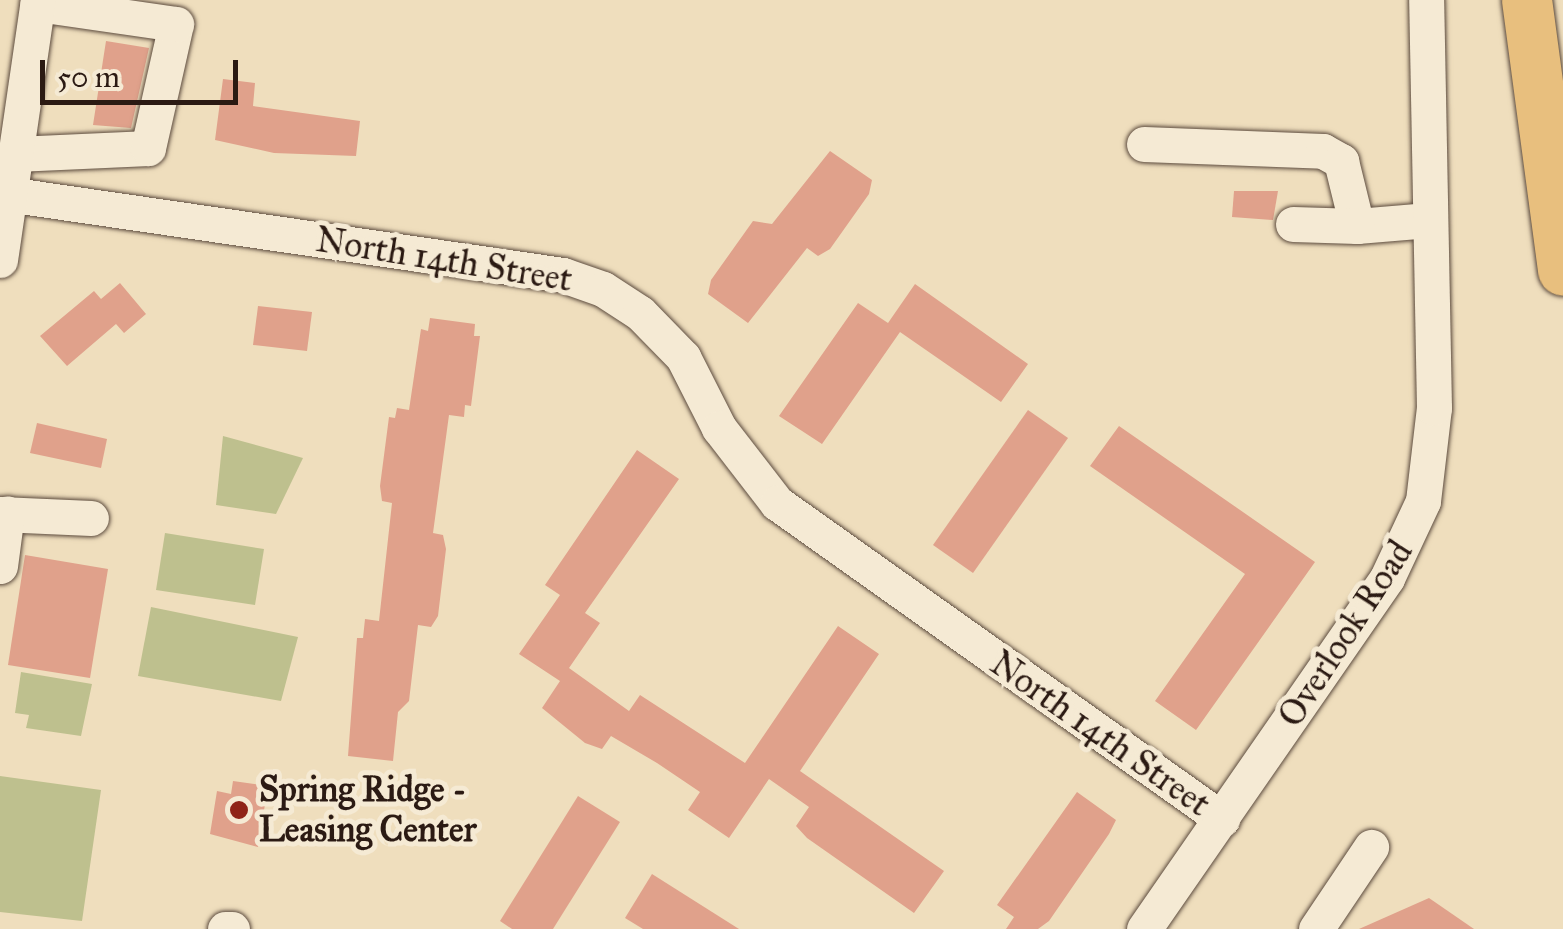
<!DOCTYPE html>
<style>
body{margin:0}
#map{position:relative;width:1563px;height:929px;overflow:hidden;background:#efdebd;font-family:"IM FELL Great Primer",serif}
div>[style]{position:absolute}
.green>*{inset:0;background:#bec08e}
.building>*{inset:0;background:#e0a18b}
.roads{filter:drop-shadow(0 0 2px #5c4b3e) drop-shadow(0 0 2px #5c4b3e)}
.minor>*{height:35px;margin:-17.5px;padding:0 17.5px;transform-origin:17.5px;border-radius:17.5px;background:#f5ead4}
.highway>*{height:50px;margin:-25px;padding:0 25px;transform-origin:25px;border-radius:25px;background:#e8bf7e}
.dots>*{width:28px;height:28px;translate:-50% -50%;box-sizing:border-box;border:5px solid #f5ead4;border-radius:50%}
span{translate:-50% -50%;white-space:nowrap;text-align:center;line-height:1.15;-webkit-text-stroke:10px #f5ead4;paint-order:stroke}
.street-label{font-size:35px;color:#2b1a13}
.poi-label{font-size:35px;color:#2b1a13;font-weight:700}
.left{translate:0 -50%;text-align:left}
.scale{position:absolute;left:40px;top:60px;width:198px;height:45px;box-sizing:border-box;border:5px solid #2b1a13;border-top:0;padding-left:12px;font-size:30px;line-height:35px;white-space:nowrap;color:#2b1a13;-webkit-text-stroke:8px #f5ead4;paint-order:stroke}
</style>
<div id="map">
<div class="green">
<i style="clip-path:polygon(223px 436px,303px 458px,276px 514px,216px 505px)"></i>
<i style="clip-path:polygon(165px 533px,264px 549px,255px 605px,156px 590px)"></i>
<i style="clip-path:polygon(151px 607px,298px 637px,281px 701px,138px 676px)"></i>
<i style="clip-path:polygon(21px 672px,92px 684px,81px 736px,26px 728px,29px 715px,15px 713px)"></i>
<i style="clip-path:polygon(0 776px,101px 790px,82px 921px,0 912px)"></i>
</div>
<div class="building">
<i style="clip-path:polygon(106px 41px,149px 48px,131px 128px,93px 125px)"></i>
<i style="clip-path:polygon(223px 79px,255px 83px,253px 106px,360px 121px,356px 156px,274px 153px,215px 140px)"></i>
<i style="clip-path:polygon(830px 151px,872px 180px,869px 194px,830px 249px,818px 256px,807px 248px,748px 323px,708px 294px,711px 280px,753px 221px,772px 224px)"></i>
<i style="clip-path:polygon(1234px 191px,1278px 191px,1273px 220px,1232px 217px)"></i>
<i style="clip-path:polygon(120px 283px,146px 314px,124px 333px,116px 324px,67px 366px,40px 336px,94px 291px,101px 299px)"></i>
<i style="clip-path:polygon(915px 284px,1028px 364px,1001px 402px,900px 332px,822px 444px,779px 416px,858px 303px,888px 323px)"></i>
<i style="clip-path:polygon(258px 306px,312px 312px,307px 351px,253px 345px)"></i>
<i style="clip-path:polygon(430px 318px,475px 324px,474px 336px,480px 336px,471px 406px,465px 405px,464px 417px,449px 415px,433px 533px,443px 535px,446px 549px,438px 616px,431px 627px,418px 625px,409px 701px,398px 712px,393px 761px,348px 756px,357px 638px,363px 638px,365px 619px,379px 621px,392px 503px,382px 501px,380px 486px,389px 417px,395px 418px,397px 408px,409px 410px,421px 329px,428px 331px)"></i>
<i style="clip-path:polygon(1028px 410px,1068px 438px,973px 573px,933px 545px)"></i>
<i style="clip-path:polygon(37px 423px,107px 439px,101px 468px,30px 453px)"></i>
<i style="clip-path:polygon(1119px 426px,1315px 562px,1196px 730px,1155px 701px,1245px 574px,1090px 466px)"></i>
<i style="clip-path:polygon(637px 450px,679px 479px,585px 613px,600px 623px,569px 668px,629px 711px,640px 695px,745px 763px,838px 626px,879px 654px,800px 771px,944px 871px,914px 913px,807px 838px,796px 826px,809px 807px,769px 779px,729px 838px,688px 810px,700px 792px,657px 763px,611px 736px,602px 749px,585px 743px,542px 708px,560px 681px,519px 654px,560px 595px,545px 585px)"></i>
<i style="clip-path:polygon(25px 555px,108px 569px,90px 678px,8px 665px)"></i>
<i style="clip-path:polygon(233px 781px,268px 786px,258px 847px,210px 834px,217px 791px,231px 794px)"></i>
<i style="clip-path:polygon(1077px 792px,1116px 820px,1109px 834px,1049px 921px,1038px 929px,1006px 929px,1014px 917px,997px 905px)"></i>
<i style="clip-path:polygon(578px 796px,620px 822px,553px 929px,512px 929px,500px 921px)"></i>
<i style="clip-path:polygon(652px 874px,739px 929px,643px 929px,625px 918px)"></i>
<i style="clip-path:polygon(1429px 898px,1474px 929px,1359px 929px)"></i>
</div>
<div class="roads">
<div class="minor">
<i style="left:1144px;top:144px;width:179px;rotate:2.2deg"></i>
<i style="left:1323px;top:151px;width:21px;rotate:29deg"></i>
<i style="left:1341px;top:161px;width:67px;rotate:76.2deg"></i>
<i style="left:1357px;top:226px;width:72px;rotate:-4.8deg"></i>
<i style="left:16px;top:154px;width:132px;rotate:-2.6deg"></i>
<i style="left:148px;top:148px;width:127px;rotate:-77.3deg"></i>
<i style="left:176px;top:24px;width:140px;rotate:-171.8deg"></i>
<i style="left:0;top:193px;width:569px;rotate:8.29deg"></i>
<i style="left:563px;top:275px;width:42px;rotate:19.3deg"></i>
<i style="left:603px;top:289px;width:44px;rotate:33deg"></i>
<i style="left:640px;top:313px;width:62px;rotate:45.7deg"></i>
<i style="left:683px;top:357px;width:80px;rotate:63.1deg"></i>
<i style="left:719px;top:428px;width:95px;rotate:52.3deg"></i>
<i style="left:777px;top:503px;width:546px;rotate:35.38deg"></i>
<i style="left:1293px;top:224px;width:64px;rotate:1.8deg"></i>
<i style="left:0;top:260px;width:263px;rotate:-81.7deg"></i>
<i style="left:0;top:514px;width:91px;rotate:2.5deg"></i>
<i style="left:0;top:566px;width:53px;rotate:-82.5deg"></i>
<i style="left:225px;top:929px;width:7px"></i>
<i style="left:1144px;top:929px;width:427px;rotate:-55.3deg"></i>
<i style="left:1387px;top:578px;width:85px;rotate:-64.9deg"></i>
<i style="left:1423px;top:501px;width:94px;rotate:-83.3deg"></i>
<i style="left:1434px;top:408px;width:408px;rotate:-91.1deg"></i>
<i style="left:1316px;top:929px;width:99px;rotate:-56.1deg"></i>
</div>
<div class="highway">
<i style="left:1527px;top:0;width:273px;rotate:82.4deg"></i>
</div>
</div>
<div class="dots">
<i style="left:239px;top:810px;background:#8f2418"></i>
</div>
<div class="street-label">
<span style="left:444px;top:260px;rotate:9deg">North 14th Street</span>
<span style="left:1346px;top:634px;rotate:-57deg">Overlook Road</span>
<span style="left:1100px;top:734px;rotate:35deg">North 14th Street</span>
</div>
<div class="poi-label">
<span class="left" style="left:259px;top:810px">Spring Ridge -<br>Leasing Center</span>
</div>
<div class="scale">50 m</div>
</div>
